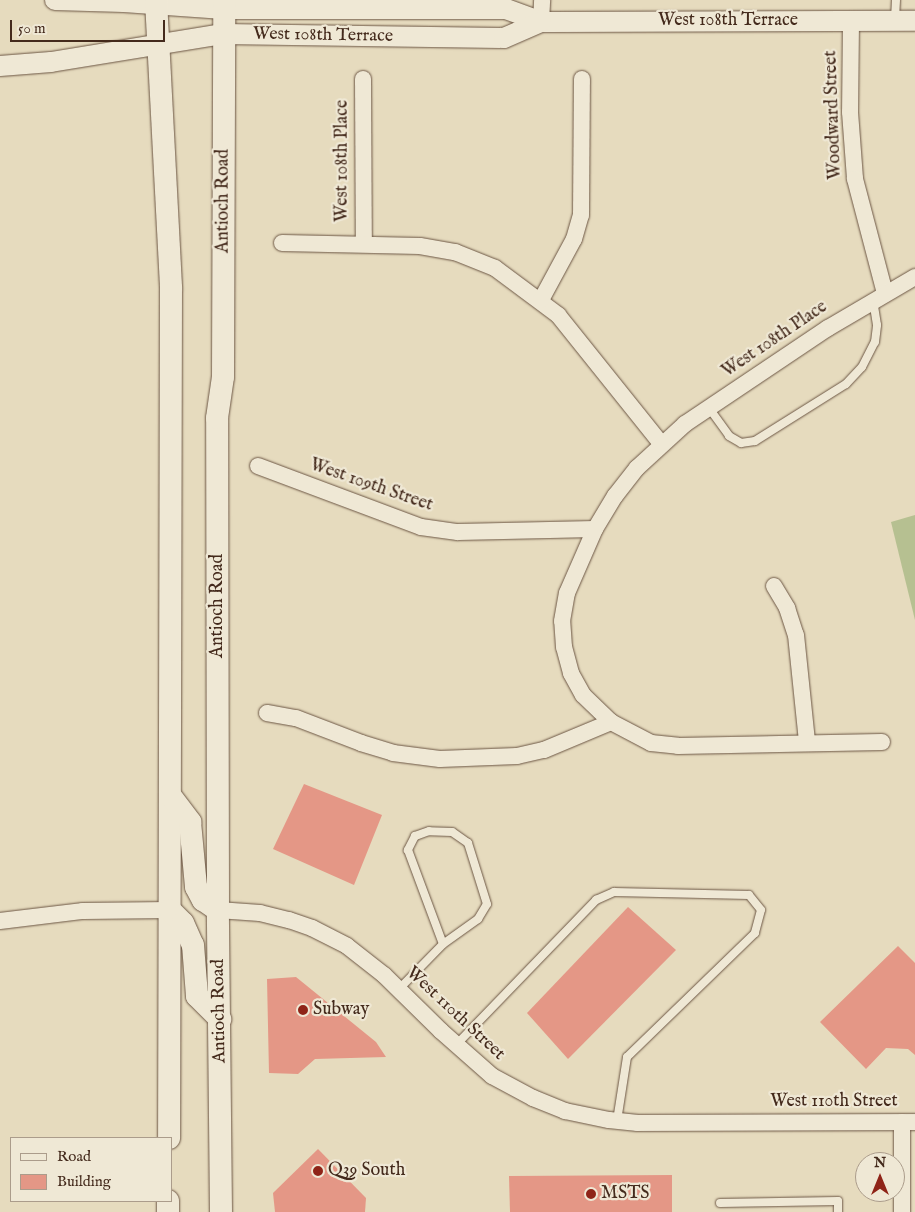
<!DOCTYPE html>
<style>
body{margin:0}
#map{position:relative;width:915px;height:1212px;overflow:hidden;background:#e6dbbe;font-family:"IM FELL English",serif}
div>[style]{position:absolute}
.green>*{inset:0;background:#b6c091}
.building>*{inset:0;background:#e49786}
.roads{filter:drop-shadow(0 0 1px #6c5644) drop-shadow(0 0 1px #6c5644)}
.service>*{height:8px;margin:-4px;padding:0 4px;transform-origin:4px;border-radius:4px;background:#efe8d5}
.minor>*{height:16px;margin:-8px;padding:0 8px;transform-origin:8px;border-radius:8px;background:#efe8d5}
.tertiary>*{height:20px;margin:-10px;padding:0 10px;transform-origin:10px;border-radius:10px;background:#efe8d5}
.secondary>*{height:22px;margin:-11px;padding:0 11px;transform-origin:11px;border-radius:11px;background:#efe8d5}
.dots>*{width:14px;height:14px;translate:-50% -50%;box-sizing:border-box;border:2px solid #efe8d5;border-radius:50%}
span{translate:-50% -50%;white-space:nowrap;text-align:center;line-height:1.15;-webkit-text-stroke:4.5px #efe8d5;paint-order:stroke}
.street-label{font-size:18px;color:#442a1c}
.poi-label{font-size:18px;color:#442a1c}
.left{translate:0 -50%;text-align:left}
.legend{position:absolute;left:10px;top:1137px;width:162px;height:65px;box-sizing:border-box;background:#efe8d5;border:1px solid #ab9c8b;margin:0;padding:6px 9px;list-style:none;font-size:15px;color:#442a1c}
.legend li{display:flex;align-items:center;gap:10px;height:25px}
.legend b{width:25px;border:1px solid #ab9c8b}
.north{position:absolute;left:855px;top:1152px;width:50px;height:50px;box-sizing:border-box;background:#efe8d5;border:1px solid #ab9c8b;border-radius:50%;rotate:0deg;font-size:14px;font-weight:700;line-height:20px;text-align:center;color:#442a1c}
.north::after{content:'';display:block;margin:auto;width:18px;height:22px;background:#8f2418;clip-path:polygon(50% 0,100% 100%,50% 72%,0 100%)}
.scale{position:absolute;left:10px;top:20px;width:155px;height:22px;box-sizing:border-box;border:2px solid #442a1c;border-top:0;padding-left:6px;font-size:15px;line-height:18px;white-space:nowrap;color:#442a1c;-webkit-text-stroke:4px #efe8d5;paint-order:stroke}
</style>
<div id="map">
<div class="green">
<i style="clip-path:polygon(915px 515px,915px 620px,891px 522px)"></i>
</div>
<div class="building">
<i style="clip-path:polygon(304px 784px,382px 815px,354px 885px,273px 849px)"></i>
<i style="clip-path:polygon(628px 907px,676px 950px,568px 1059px,527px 1013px)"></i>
<i style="clip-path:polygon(898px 946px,915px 963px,915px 1055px,908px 1049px,886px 1048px,866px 1069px,820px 1022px)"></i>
<i style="clip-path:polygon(296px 977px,376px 1042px,386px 1057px,315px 1059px,298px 1074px,269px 1073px,267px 979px)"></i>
<i style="clip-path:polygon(318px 1149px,366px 1198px,365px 1212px,275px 1212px,273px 1193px)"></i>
<i style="clip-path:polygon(672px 1175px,672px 1212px,510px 1212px,509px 1176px)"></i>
</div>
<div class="roads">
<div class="service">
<i style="left:895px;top:19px;width:19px;rotate:-87deg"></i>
<i style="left:709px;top:408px;width:34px;rotate:54deg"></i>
<i style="left:729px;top:436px;width:14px;rotate:30deg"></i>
<i style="left:741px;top:443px;width:14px;rotate:-8deg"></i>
<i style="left:755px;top:441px;width:107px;rotate:-32.1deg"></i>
<i style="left:846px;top:384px;width:23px;rotate:-47deg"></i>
<i style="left:862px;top:367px;width:28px;rotate:-63deg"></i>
<i style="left:875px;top:342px;width:17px;rotate:-83deg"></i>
<i style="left:877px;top:325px;width:24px;rotate:-99deg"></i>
<i style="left:399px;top:989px;width:63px;rotate:-45.6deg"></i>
<i style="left:443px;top:944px;width:43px;rotate:-35.5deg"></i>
<i style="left:478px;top:919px;width:17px;rotate:-59deg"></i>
<i style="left:487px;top:904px;width:64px;rotate:-107.3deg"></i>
<i style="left:468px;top:843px;width:19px;rotate:-145deg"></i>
<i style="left:452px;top:832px;width:23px;rotate:-178deg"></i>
<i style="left:429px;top:831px;width:15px;rotate:160deg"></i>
<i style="left:415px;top:836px;width:16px;rotate:117deg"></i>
<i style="left:408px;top:850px;width:100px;rotate:69.6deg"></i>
<i style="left:456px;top:1045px;width:202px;rotate:-46deg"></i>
<i style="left:596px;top:900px;width:20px;rotate:-24deg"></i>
<i style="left:614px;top:892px;width:135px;rotate:1.3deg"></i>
<i style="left:749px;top:895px;width:19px;rotate:51deg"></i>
<i style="left:761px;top:910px;width:24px;rotate:105deg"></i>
<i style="left:755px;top:933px;width:178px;rotate:135.9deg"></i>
<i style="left:627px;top:1057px;width:65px;rotate:98.9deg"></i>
<i style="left:720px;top:1203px;width:118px;rotate:-1deg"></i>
<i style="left:838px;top:1201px;width:11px;rotate:90deg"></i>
</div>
<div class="minor">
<i style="left:851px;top:21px;width:91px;rotate:90.6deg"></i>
<i style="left:850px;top:112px;width:67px;rotate:85.7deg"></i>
<i style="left:855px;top:179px;width:118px;rotate:75.3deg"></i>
<i style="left:541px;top:22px;width:22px;rotate:-87deg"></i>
<i style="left:363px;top:79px;width:165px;rotate:89.7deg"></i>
<i style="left:282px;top:243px;width:138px;rotate:1.2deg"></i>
<i style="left:420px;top:246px;width:36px;rotate:10deg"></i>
<i style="left:455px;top:252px;width:43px;rotate:21.8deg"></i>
<i style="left:495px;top:268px;width:79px;rotate:36.7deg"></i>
<i style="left:558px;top:315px;width:166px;rotate:51.3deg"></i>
<i style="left:541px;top:300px;width:69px;rotate:-61.6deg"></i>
<i style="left:574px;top:239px;width:25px;rotate:-74deg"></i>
<i style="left:581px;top:215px;width:136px;rotate:-89.6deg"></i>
<i style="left:258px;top:466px;width:174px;rotate:20.5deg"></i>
<i style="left:421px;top:527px;width:37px;rotate:8deg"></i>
<i style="left:458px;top:532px;width:137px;rotate:-1.3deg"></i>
<i style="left:774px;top:586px;width:26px;rotate:59deg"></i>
<i style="left:787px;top:608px;width:28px;rotate:72deg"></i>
<i style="left:796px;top:635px;width:108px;rotate:84.1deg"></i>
<i style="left:267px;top:713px;width:29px;rotate:10deg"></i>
<i style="left:296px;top:718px;width:70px;rotate:21deg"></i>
<i style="left:361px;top:743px;width:34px;rotate:17deg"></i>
<i style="left:393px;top:753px;width:47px;rotate:7.3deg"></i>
<i style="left:440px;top:759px;width:77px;rotate:-2.2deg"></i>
<i style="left:517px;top:756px;width:28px;rotate:-13deg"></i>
<i style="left:544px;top:750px;width:73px;rotate:-22.7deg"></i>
<i style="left:611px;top:722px;width:45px;rotate:27.7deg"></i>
<i style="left:651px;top:743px;width:27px;rotate:6deg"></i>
<i style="left:678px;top:746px;width:204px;rotate:-1.1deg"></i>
<i style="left:611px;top:722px;width:39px;rotate:-136deg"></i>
<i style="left:583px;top:695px;width:25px;rotate:-119deg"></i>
<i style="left:571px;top:673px;width:27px;rotate:-105deg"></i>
<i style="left:564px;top:647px;width:26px;rotate:-94deg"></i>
<i style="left:562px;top:621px;width:28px;rotate:-80deg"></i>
<i style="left:567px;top:593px;width:70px;rotate:-66.4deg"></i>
<i style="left:595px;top:529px;width:39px;rotate:-59deg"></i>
<i style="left:615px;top:496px;width:36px;rotate:-52deg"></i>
<i style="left:637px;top:468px;width:65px;rotate:-42.5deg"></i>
<i style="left:685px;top:424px;width:172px;rotate:-33.9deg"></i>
<i style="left:828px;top:328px;width:101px;rotate:-30.4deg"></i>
<i style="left:218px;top:910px;width:42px;rotate:4.1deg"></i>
<i style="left:260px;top:913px;width:30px;rotate:14deg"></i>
<i style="left:289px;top:920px;width:24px;rotate:19deg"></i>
<i style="left:312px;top:928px;width:39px;rotate:27deg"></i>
<i style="left:347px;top:946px;width:47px;rotate:38.1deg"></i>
<i style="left:384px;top:975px;width:80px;rotate:44.5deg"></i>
<i style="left:441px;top:1031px;width:68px;rotate:41.4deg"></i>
<i style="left:492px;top:1076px;width:47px;rotate:28.2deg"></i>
<i style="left:533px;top:1098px;width:35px;rotate:22deg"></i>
<i style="left:565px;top:1111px;width:45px;rotate:11.6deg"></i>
<i style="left:609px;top:1120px;width:29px;rotate:6deg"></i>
<i style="left:638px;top:1123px;width:277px;rotate:-0.2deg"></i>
<i style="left:0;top:921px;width:84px;rotate:-6.9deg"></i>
<i style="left:83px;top:911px;width:87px;rotate:-0.7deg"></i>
<i style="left:902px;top:1122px;width:90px;rotate:90deg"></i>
</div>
<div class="tertiary">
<i style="left:55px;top:0;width:69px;rotate:1.7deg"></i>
<i style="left:124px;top:2px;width:100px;rotate:4deg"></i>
<i style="left:224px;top:9px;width:282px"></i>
<i style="left:506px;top:9px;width:37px;rotate:20deg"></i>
<i style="left:541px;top:22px;width:374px;rotate:-0.2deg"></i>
<i style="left:0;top:66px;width:51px;rotate:-4.5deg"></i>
<i style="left:51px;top:62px;width:173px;rotate:-9.3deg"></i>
<i style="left:222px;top:34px;width:282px;rotate:0.8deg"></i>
<i style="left:504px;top:38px;width:40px;rotate:-23.4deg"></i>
</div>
<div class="secondary">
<i style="left:156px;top:0;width:288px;rotate:87deg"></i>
<i style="left:171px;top:288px;width:850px;rotate:90.13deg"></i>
<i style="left:170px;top:795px;width:34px;rotate:53deg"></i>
<i style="left:190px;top:822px;width:65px;rotate:84.7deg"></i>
<i style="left:196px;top:887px;width:15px;rotate:62deg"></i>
<i style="left:203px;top:900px;width:18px;rotate:34deg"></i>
<i style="left:170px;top:910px;width:18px;rotate:45deg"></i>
<i style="left:183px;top:923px;width:24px;rotate:66deg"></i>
<i style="left:193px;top:945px;width:51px;rotate:85.5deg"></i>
<i style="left:197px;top:996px;width:33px;rotate:45deg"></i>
<i style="left:168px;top:1212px;width:11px;rotate:-90deg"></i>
<i style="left:221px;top:1212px;width:302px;rotate:-90.6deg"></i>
<i style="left:218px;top:910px;width:492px;rotate:-90.1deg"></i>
<i style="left:217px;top:418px;width:41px;rotate:-81.7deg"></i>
<i style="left:223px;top:377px;width:377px;rotate:-89.8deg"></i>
</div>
</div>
<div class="dots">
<i style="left:303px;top:1010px;background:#8f2418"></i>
<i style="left:318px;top:1171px;background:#8f2418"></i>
<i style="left:591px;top:1194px;background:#8f2418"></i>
</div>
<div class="street-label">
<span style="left:728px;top:21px">West 108th Terrace</span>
<span style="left:323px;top:36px;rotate:1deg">West 108th Terrace</span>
<span style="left:834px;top:115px;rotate:-92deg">Woodward Street</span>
<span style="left:343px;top:161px;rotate:-90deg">West 108th Place</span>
<span style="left:224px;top:201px;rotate:-90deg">Antioch Road</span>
<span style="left:775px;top:340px;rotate:-34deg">West 108th Place</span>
<span style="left:371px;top:486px;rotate:19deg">West 109th Street</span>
<span style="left:218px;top:606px;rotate:-90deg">Antioch Road</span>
<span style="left:220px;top:1011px;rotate:-91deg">Antioch Road</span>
<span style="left:455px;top:1014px;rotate:43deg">West 110th Street</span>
<span style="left:834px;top:1102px">West 110th Street</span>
</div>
<div class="poi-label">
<span class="left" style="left:313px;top:1010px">Subway</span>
<span class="left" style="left:328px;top:1171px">Q39 South</span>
<span class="left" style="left:601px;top:1194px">MSTS</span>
</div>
<ul class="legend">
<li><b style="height:6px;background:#efe8d5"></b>Road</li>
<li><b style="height:14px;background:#e49786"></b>Building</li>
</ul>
<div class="north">N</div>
<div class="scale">50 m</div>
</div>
